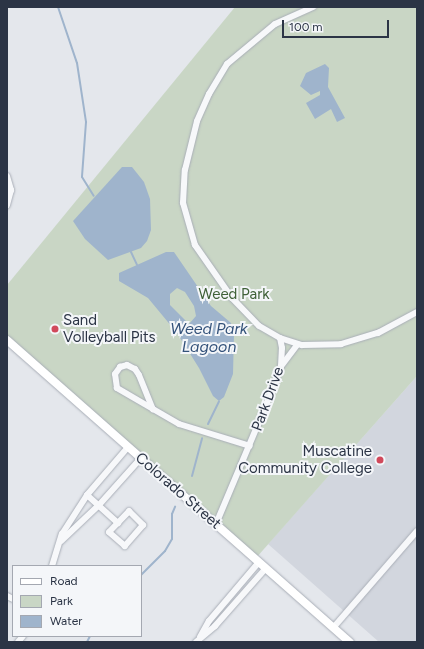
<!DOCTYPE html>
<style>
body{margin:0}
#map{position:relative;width:424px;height:649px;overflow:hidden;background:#e4e7ec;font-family:Figtree,sans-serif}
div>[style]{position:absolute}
.built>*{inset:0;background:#d2d6de}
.green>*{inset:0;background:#c9d6c5}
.water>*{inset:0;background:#9fb4cc}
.stream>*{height:2px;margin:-1px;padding:0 1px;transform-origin:1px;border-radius:1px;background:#9fb4cc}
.roads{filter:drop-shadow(0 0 1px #a9aeb7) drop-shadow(0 0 1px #a9aeb7)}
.street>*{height:6px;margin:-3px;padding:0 3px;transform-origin:3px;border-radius:3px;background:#f7f8fa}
.secondary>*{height:8px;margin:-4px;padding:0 4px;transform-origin:4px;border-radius:4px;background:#fff}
.dots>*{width:11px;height:11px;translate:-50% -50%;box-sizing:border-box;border:2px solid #f4f6f9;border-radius:50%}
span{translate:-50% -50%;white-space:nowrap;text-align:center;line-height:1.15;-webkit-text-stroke:4px #f4f6f9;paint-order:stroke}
.park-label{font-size:15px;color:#3f6138}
.poi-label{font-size:15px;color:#2b3445}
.left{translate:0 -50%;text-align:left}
.right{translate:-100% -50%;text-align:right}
.street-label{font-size:15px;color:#2b3445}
.water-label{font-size:16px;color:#34527a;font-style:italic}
.frame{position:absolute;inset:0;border:8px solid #2b3445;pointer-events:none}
.legend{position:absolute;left:12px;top:565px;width:130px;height:72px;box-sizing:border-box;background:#f4f6f9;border:1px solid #a4a8b1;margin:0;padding:5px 7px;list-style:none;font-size:12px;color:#2b3445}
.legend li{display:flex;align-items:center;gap:8px;height:20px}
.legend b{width:20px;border:1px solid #a4a8b1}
.scale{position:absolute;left:282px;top:20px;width:107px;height:18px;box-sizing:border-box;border:2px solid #2b3445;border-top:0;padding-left:5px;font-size:12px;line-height:14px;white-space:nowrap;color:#2b3445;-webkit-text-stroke:3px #f4f6f9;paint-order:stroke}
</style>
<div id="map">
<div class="built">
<i style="clip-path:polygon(417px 376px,417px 642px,379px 642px,268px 544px)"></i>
</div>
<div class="green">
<i style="clip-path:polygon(235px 7px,417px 7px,417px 376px,256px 558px,7px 339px,7px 285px)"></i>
</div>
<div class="water">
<i style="clip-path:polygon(325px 64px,329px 68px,328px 87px,345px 118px,337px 122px,331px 109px,315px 119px,306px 103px,320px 95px,320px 91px,311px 95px,300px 86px,306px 73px)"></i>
<i style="clip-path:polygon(122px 167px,132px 167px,144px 182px,150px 199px,151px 230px,147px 241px,141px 248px,108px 260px,85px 239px,73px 221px)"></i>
<i style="clip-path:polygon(evenodd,166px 252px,174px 252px,211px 306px,231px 323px,234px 334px,233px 374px,224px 397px,219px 401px,213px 396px,199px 368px,177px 333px,148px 298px,119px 281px,119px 273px,166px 252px,177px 288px,185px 292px,194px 306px,196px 316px,189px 324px,170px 305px,170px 294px,177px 288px)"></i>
</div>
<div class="stream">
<i style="left:58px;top:7px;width:59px;rotate:71.3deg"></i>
<i style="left:77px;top:63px;width:60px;rotate:81.3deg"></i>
<i style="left:86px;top:122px;width:55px;rotate:94.2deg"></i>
<i style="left:82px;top:177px;width:22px;rotate:58deg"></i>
<i style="left:131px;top:252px;width:14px;rotate:65deg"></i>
<i style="left:208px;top:424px;width:25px;rotate:-64deg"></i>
<i style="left:192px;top:476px;width:39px;rotate:-75deg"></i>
<i style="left:141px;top:575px;width:34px;rotate:-45deg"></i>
<i style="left:165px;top:551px;width:14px;rotate:-60deg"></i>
<i style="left:172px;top:539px;width:25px;rotate:-90deg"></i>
<i style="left:172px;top:514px;width:8px;rotate:-67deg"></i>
<i style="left:87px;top:642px;width:7px;rotate:-63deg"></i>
</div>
<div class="roads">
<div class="street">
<i style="left:7px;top:176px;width:15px;rotate:74deg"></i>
<i style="left:11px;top:190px;width:16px;rotate:105deg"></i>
<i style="left:280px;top:338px;width:23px;rotate:18deg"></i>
<i style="left:302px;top:345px;width:39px;rotate:-1deg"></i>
<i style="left:341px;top:344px;width:39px;rotate:-17deg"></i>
<i style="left:378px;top:333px;width:44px;rotate:-28.3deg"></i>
<i style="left:127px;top:365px;width:9px;rotate:27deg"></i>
<i style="left:135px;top:369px;width:7px;rotate:56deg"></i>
<i style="left:139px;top:375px;width:37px;rotate:68deg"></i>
<i style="left:153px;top:409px;width:42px;rotate:-149.7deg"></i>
<i style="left:117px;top:388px;width:14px;rotate:-98deg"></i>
<i style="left:115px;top:374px;width:9px;rotate:-54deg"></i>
<i style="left:120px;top:367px;width:7px;rotate:-16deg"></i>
<i style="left:282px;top:365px;width:26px;rotate:-53deg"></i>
<i style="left:153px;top:409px;width:30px;rotate:30deg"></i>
<i style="left:179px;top:424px;width:74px;rotate:17.2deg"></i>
<i style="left:87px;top:495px;width:42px;rotate:42.1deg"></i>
<i style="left:129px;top:511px;width:20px;rotate:45deg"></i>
<i style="left:143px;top:525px;width:28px;rotate:131deg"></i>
<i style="left:125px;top:546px;width:21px;rotate:-139deg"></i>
<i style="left:109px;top:532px;width:29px;rotate:-46deg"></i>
<i style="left:216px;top:524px;width:150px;rotate:-67.2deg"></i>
<i style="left:274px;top:386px;width:21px;rotate:-71deg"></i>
<i style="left:281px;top:366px;width:18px;rotate:-87deg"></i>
<i style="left:282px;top:348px;width:10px;rotate:-101deg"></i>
<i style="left:280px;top:338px;width:24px;rotate:-150deg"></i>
<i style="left:259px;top:326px;width:39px;rotate:-134deg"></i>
<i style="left:232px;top:298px;width:65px;rotate:-124.9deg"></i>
<i style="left:195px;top:245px;width:44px;rotate:-105.9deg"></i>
<i style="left:183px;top:203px;width:33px;rotate:-87deg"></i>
<i style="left:185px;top:170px;width:50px;rotate:-76.2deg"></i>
<i style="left:197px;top:121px;width:30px;rotate:-66deg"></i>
<i style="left:209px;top:94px;width:35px;rotate:-59deg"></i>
<i style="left:227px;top:64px;width:62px;rotate:-39.8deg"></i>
<i style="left:275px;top:24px;width:42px;rotate:-24.1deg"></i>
<i style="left:61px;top:541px;width:52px;rotate:-43.5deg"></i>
<i style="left:99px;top:505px;width:63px;rotate:-48.2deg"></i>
<i style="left:52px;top:566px;width:34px;rotate:-73deg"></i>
<i style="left:62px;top:534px;width:46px;rotate:-57.3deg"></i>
<i style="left:87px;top:495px;width:63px;rotate:-49.5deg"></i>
<i style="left:7px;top:596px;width:7px;rotate:27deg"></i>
<i style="left:333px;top:628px;width:128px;rotate:-49.1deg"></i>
<i style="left:200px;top:637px;width:18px;rotate:-61deg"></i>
<i style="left:209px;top:621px;width:77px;rotate:-49.7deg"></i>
<i style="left:18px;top:642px;width:8px;rotate:-50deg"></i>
<i style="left:196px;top:642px;width:25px;rotate:-40deg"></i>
<i style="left:215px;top:626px;width:77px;rotate:-48.7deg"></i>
</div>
<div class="secondary">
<i style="left:7px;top:340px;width:457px;rotate:41.4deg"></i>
</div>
</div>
<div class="dots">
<i style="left:55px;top:329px;background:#d1495b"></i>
<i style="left:380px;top:460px;background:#d1495b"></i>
</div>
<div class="park-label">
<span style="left:234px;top:295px">Weed Park</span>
</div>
<div class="poi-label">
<span class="left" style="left:63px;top:329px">Sand<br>Volleyball Pits</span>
<span class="right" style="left:372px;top:460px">Muscatine<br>Community College</span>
</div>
<div class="street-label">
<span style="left:268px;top:399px;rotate:-70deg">Park Drive</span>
<span style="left:178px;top:491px;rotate:41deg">Colorado Street</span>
</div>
<div class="water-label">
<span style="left:209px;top:338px">Weed Park<br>Lagoon</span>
</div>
<div class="frame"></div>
<ul class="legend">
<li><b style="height:5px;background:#fff"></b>Road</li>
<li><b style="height:11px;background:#c9d6c5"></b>Park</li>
<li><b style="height:11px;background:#9fb4cc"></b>Water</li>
</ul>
<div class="scale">100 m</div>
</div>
